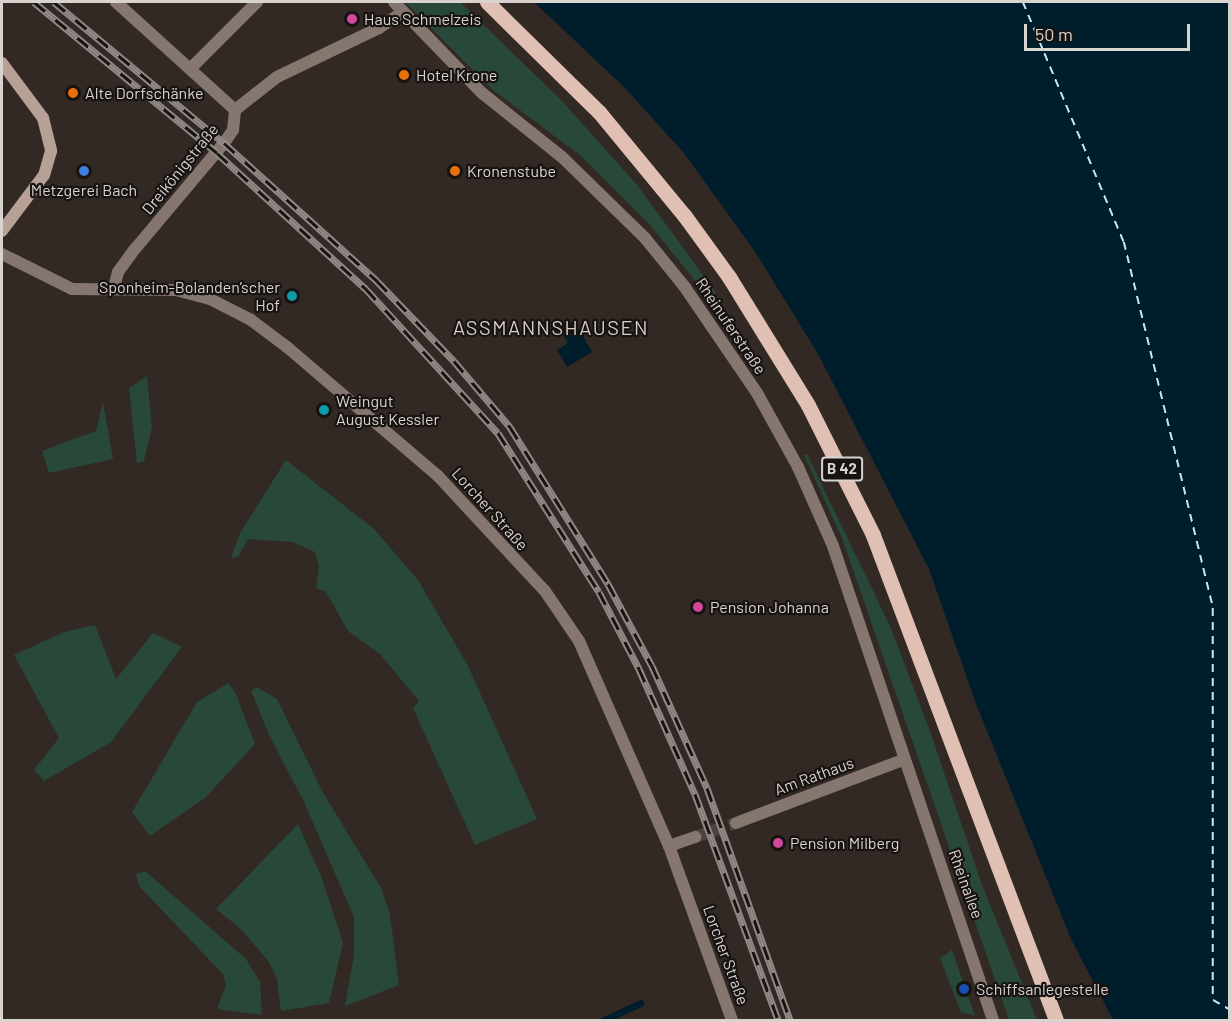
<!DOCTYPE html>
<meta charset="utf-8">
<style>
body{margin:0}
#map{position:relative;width:1231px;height:1022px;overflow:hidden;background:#322925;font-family:Barlow,sans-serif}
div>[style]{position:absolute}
.green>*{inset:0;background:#28483a}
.water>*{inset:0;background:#001d2b}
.stream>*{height:7px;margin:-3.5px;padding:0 3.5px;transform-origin:3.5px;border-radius:3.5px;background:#001d2b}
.ferry>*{height:1.5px;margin-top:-0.75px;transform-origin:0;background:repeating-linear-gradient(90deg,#c3e7fa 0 8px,transparent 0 14px)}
.street-tunnel>*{height:12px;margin-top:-6px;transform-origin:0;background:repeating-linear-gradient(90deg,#4b423f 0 12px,transparent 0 18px)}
.street>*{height:12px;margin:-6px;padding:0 6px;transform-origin:6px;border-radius:6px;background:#85766f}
.secondary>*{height:12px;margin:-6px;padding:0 6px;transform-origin:6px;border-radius:6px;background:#b7a095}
.primary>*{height:15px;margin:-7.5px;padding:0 7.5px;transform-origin:7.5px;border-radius:7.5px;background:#dfc0b3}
.rail>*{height:7px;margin-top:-3.5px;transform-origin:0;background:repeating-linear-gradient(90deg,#171311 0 14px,#8f8885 0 28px);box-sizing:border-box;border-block:2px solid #8f8885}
.dots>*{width:16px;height:16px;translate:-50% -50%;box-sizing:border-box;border:3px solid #171311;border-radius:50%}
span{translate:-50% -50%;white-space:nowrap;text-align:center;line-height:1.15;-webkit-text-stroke:4.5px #171311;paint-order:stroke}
.shield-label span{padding:2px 4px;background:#171311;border:2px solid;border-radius:4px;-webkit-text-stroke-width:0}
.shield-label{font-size:15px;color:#d9d3d0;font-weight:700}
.poi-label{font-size:16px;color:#d9d3d0}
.left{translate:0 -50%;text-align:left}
.right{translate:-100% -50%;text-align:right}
.street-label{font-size:16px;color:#d9d3d0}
.quarter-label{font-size:20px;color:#d7cbc5;letter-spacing:1.5px}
.frame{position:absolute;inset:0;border:3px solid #d9d3d0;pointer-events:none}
.scale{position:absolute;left:1024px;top:24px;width:166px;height:27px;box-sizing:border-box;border:3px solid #d9d3d0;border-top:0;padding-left:8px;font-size:18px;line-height:21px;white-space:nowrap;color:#d9d3d0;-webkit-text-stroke:4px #171311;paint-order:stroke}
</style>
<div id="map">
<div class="green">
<i style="clip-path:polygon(405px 2px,460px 2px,562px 101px,638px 186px,716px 293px,710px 299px,650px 225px,581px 156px,493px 90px)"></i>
<i style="clip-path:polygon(147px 376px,152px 427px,144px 461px,137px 463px,129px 388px)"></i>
<i style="clip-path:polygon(103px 402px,113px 459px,49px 473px,42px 451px,96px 431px)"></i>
<i style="clip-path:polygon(807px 454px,890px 626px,930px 731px,982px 885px,1037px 1020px,1009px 1020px,842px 538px,804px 455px)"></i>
<i style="clip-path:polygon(286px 460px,374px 529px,418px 580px,468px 666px,537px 819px,475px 845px,413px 708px,419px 701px,380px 654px,348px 631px,326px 592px,316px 588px,319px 567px,315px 552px,292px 542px,248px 539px,238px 557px,231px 558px,240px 533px)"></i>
<i style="clip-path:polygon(95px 625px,116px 679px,153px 633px,182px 647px,111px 742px,44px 781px,34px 770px,59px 738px,14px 655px,64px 632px)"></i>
<i style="clip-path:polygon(228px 683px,236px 694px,255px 744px,205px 798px,150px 836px,132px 812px,197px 702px)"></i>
<i style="clip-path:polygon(257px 687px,277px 699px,322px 791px,381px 888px,390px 914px,399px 985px,345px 1006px,354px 955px,354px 917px,304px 802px,269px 735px,251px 691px)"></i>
<i style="clip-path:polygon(298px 824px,321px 876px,343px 943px,329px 1003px,281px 1011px,277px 979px,269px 962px,242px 930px,216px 909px)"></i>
<i style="clip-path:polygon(145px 871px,246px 959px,260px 982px,262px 1015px,217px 1009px,226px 985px,223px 974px,139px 886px,136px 874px)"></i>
<i style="clip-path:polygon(952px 950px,975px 1016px,961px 1012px,940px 958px)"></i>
</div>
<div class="water">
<i style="clip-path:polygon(534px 2px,1229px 2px,1229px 1020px,1113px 1020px,1071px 939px,976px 704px,929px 569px,818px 354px,754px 250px,683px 152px,623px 86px)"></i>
<i style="clip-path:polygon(574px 321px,592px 352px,567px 367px,557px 350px,568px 343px,560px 329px)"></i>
</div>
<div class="stream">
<i style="left:604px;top:1020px;width:40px;rotate:-25deg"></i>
</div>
<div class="ferry">
<i style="left:1023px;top:2px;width:260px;rotate:67.2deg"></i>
<i style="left:1124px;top:242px;width:377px;rotate:76.3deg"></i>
<i style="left:1213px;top:608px;width:392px;rotate:90deg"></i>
<i style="left:1213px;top:1000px;width:20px;rotate:30deg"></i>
</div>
<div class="street-tunnel">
<i style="left:695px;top:837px;width:43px;rotate:-18.9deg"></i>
</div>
<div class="street">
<i style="left:116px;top:2px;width:161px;rotate:42.2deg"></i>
<i style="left:394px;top:2px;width:127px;rotate:46deg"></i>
<i style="left:482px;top:93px;width:102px;rotate:38.7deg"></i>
<i style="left:562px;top:157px;width:116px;rotate:44.3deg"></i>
<i style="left:645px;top:238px;width:62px;rotate:50.9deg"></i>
<i style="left:684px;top:286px;width:130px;rotate:55.7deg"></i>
<i style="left:757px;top:393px;width:85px;rotate:61deg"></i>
<i style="left:798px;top:467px;width:86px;rotate:66.1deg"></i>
<i style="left:833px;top:546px;width:500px;rotate:71.35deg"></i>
<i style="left:192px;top:67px;width:92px;rotate:-45deg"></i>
<i style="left:2px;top:254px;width:78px;rotate:26.6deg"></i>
<i style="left:72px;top:289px;width:104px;rotate:0.6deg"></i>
<i style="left:176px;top:290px;width:35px;rotate:15deg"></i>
<i style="left:210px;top:299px;width:46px;rotate:27.1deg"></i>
<i style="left:251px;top:320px;width:45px;rotate:36.9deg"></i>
<i style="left:287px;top:347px;width:199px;rotate:40.5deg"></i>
<i style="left:438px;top:476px;width:157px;rotate:47.1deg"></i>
<i style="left:545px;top:591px;width:60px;rotate:55.8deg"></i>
<i style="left:579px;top:641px;width:224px;rotate:66.3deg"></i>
<i style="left:669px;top:846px;width:185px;rotate:70.1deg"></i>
<i style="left:114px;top:288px;width:16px;rotate:-76deg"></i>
<i style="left:118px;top:272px;width:29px;rotate:-54deg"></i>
<i style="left:135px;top:249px;width:138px;rotate:-50deg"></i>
<i style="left:224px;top:143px;width:16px;rotate:-55deg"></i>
<i style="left:233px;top:130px;width:20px;rotate:-84deg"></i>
<i style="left:235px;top:110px;width:53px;rotate:-38.2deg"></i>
<i style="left:277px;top:77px;width:113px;rotate:-25.7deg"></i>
<i style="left:379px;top:28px;width:29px;rotate:-34deg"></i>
<i style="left:736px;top:823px;width:178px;rotate:-20.7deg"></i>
<i style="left:669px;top:846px;width:28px;rotate:-19deg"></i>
</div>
<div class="secondary">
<i style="left:2px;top:63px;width:69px;rotate:53.3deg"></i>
<i style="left:43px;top:118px;width:34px;rotate:76deg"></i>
<i style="left:51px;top:151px;width:25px;rotate:106deg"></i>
<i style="left:44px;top:175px;width:70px;rotate:126.9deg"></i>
</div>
<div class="primary">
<i style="left:487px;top:2px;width:157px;rotate:44.5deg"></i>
<i style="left:599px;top:112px;width:134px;rotate:50.5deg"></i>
<i style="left:684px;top:215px;width:77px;rotate:54deg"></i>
<i style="left:729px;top:277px;width:150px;rotate:58.3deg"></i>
<i style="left:808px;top:405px;width:145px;rotate:63.4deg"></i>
<i style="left:873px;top:535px;width:518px;rotate:69.33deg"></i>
</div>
<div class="rail">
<i style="left:34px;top:2px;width:237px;rotate:39.5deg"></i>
<i style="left:217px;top:153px;width:202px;rotate:42.4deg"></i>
<i style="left:366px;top:289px;width:195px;rotate:47.5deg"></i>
<i style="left:498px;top:433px;width:188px;rotate:57.6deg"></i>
<i style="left:599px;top:592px;width:87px;rotate:62.5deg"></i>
<i style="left:639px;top:669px;width:137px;rotate:65.9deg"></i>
<i style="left:695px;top:794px;width:241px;rotate:69.8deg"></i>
<i style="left:54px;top:2px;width:221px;rotate:39.7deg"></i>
<i style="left:224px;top:143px;width:206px;rotate:42deg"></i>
<i style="left:377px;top:281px;width:111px;rotate:46.1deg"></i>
<i style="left:454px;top:361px;width:87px;rotate:49.7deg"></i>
<i style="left:510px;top:427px;width:185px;rotate:58deg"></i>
<i style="left:608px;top:584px;width:93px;rotate:61.8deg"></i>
<i style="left:652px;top:666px;width:134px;rotate:65.7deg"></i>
<i style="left:707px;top:788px;width:246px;rotate:70.3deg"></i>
</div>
<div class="dots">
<i style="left:352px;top:19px;background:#d1479c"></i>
<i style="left:404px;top:75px;background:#e8710a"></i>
<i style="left:73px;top:93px;background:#e8710a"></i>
<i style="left:84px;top:171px;background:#3f7fe0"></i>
<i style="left:455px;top:171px;background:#e8710a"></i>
<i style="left:292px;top:296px;background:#0f9aa8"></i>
<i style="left:324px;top:410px;background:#0f9aa8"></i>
<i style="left:698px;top:607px;background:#d1479c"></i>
<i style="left:778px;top:843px;background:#d1479c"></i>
<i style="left:964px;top:989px;background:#1a4fb4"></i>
</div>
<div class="shield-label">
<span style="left:842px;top:469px">B 42</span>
</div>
<div class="poi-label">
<span class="left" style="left:364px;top:19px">Haus Schmelzeis</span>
<span class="left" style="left:416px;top:75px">Hotel Krone</span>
<span class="left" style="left:85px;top:93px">Alte Dorfschänke</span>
<span class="left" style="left:467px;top:171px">Kronenstube</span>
<span style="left:84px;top:190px">Metzgerei Bach</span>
<span class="right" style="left:280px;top:296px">Sponheim-Bolanden’scher<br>Hof</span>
<span class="left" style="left:336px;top:410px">Weingut<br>August Kessler</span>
<span class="left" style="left:710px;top:607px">Pension Johanna</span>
<span class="left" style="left:790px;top:843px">Pension Milberg</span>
<span class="left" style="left:976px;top:989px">Schiffsanlegestelle</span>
</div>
<div class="street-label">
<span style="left:180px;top:169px;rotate:-51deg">Dreikönigstraße</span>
<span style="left:731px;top:326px;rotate:56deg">Rheinuferstraße</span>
<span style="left:490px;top:509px;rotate:48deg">Lorcher Straße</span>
<span style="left:814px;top:776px;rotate:-20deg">Am Rathaus</span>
<span style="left:966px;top:884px;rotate:70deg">Rheinallee</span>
<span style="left:726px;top:955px;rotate:70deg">Lorcher Straße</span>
</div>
<div class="quarter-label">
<span style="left:551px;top:327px">ASSMANNSHAUSEN</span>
</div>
<div class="frame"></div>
<div class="scale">50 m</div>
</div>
